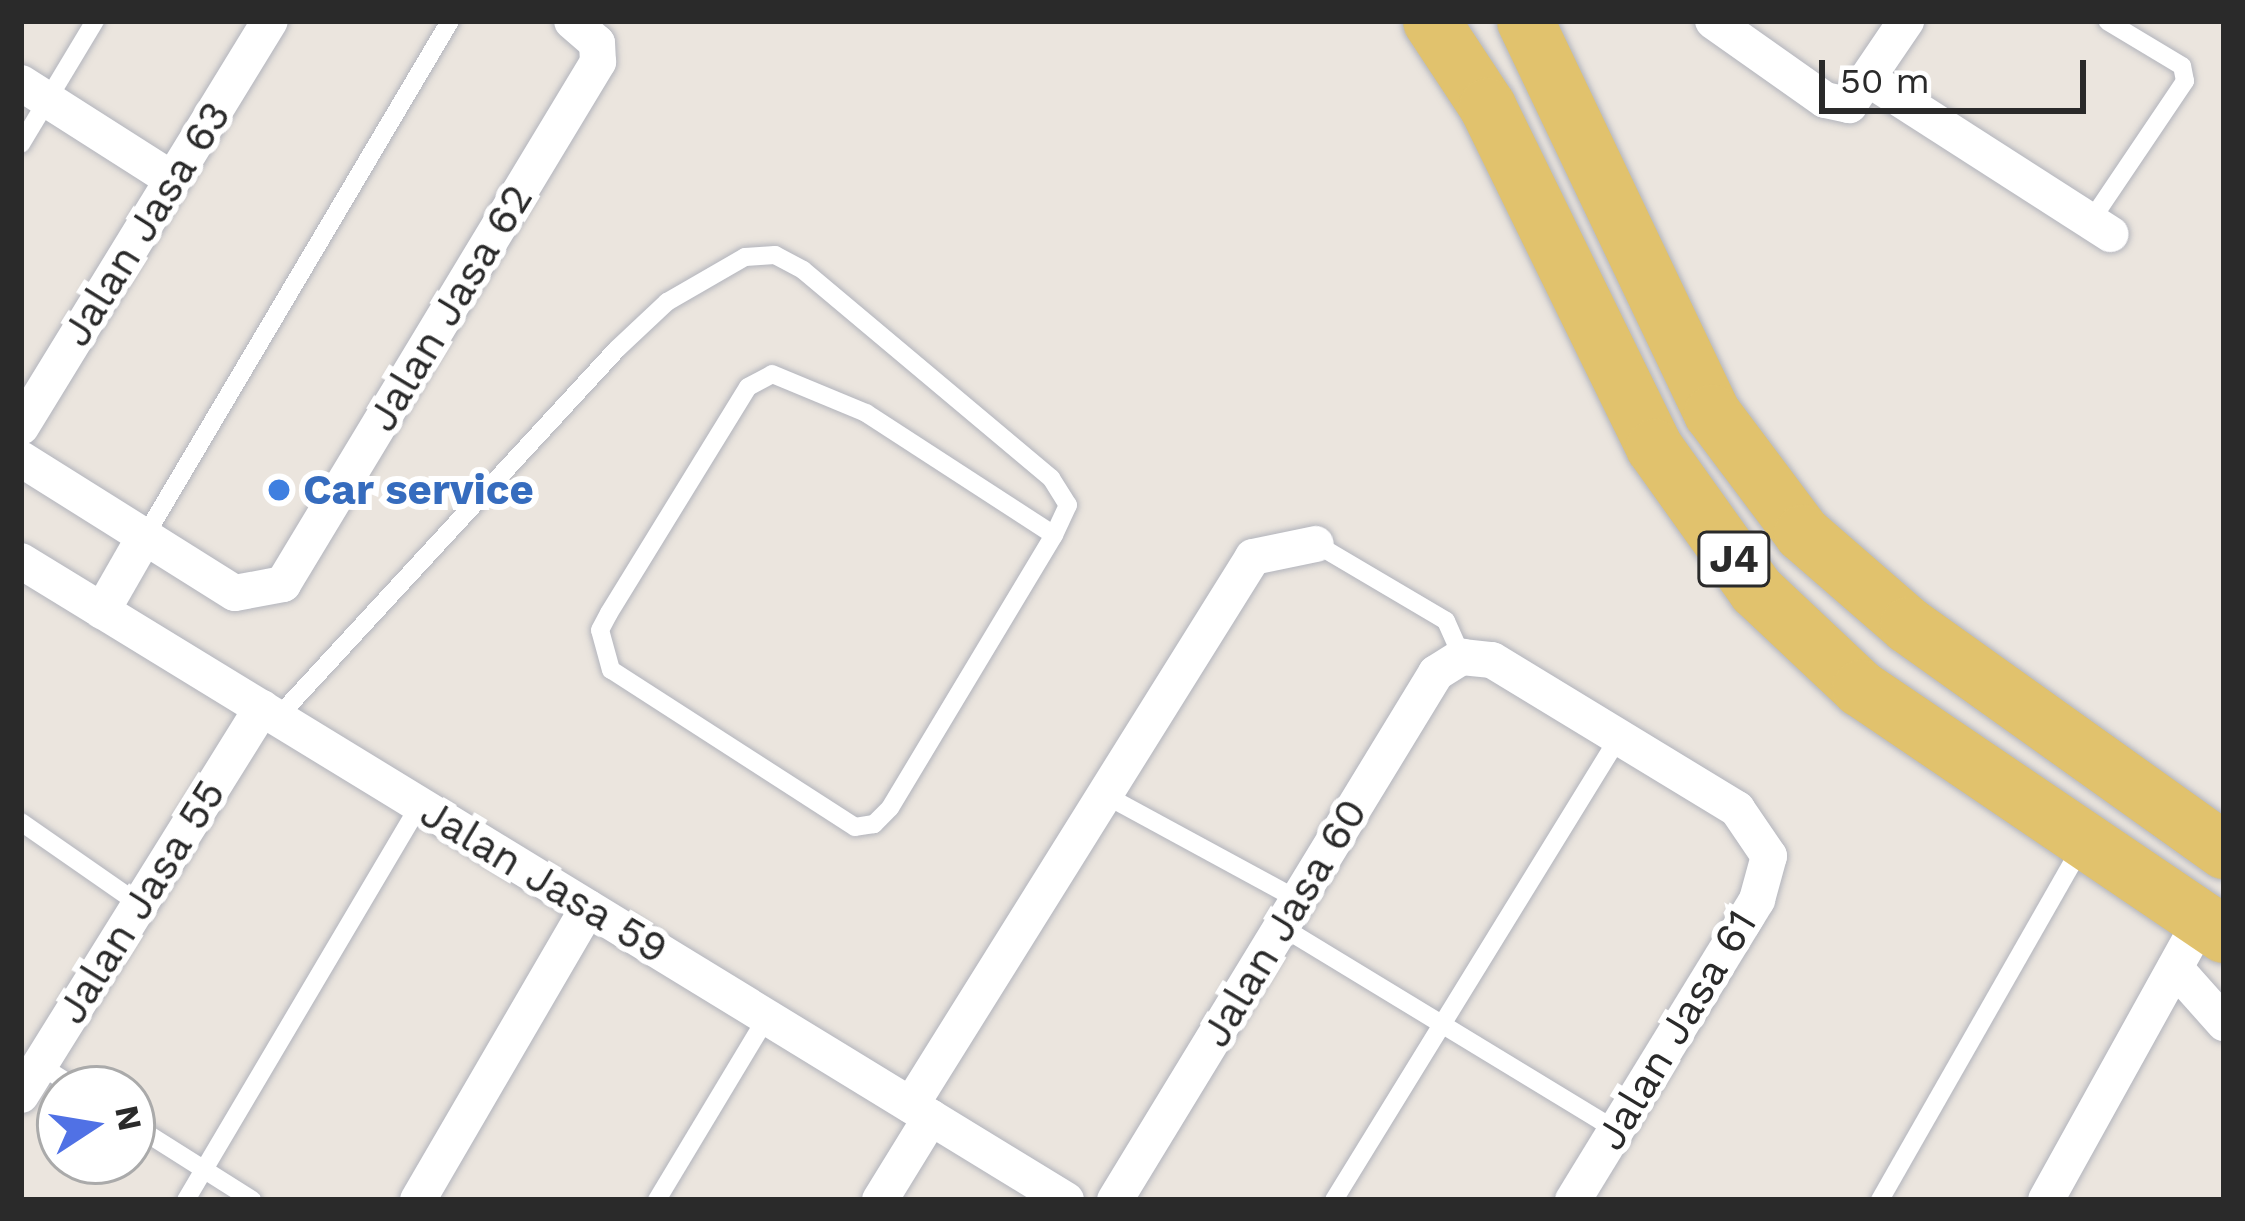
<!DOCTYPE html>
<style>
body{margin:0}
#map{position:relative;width:2245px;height:1221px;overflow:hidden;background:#ebe5de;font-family:"Work Sans",sans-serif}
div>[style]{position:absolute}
.roads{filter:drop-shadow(0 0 3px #b2b4bc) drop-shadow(0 0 3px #b2b4bc)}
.lane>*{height:18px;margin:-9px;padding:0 9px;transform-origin:9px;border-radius:9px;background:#fff}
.street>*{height:36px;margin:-18px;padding:0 18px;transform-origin:18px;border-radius:18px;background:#fff}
.primary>*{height:57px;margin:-28.5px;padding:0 28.5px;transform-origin:28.5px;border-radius:28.5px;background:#e1c26d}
.dots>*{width:33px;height:33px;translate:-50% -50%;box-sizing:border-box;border:6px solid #fff;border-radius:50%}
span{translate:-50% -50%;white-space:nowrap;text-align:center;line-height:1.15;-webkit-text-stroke:12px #fff;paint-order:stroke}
.shield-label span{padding:3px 9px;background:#fff;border:3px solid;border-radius:9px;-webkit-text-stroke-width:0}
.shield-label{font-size:39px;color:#2a2a2a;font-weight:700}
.street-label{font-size:42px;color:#2a2a2a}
.shop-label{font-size:42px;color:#366cbe;font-weight:700}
.left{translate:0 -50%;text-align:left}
.frame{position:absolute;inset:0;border:24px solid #2a2a2a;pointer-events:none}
.north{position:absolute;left:36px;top:1065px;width:120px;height:120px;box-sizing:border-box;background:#fff;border:3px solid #aaa;border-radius:50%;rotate:78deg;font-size:33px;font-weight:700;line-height:48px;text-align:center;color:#2a2a2a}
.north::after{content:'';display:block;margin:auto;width:42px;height:54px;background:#5071e5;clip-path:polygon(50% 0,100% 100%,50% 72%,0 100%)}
.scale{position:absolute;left:1819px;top:60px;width:267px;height:54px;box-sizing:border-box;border:6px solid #2a2a2a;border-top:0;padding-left:15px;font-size:36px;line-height:42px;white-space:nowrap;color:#2a2a2a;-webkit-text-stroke:9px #fff;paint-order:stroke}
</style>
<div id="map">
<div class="roads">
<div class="lane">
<i style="left:21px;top:144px;width:144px;rotate:-59deg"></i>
<i style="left:2090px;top:222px;width:170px;rotate:-56deg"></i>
<i style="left:2185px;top:81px;width:15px;rotate:-101deg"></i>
<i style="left:2182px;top:66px;width:87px;rotate:-149deg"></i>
<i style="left:145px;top:536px;width:599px;rotate:-59.36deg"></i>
<i style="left:1316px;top:544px;width:151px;rotate:30.6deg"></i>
<i style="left:1446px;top:621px;width:39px;rotate:66deg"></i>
<i style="left:277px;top:718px;width:502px;rotate:-47.34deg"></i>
<i style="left:617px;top:349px;width:69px;rotate:-43.2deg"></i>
<i style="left:667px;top:302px;width:90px;rotate:-30deg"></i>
<i style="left:745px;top:257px;width:30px;rotate:-4deg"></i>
<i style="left:775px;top:255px;width:32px;rotate:28deg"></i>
<i style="left:803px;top:270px;width:324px;rotate:40deg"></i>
<i style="left:1051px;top:478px;width:32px;rotate:58deg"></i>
<i style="left:1068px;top:505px;width:33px;rotate:115deg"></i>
<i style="left:1054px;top:535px;width:318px;rotate:121deg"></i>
<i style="left:890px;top:808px;width:23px;rotate:135deg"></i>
<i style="left:874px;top:824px;width:19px;rotate:171deg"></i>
<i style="left:855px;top:827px;width:290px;rotate:-147.2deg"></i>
<i style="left:611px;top:670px;width:41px;rotate:-105.4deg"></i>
<i style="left:600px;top:630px;width:19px;rotate:-62deg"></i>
<i style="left:609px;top:613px;width:265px;rotate:-58.4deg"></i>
<i style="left:748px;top:387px;width:27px;rotate:-28deg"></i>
<i style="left:772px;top:374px;width:102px;rotate:22.5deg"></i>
<i style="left:866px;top:413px;width:224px;rotate:33deg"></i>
<i style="left:1105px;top:795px;width:220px;rotate:28.5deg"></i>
<i style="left:21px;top:822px;width:140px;rotate:34.8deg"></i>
<i style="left:1282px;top:927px;width:391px;rotate:31.3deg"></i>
<i style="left:41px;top:1066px;width:44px;rotate:31.9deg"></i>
<i style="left:132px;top:1124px;width:142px;rotate:32.3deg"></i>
<i style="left:186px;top:1200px;width:459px;rotate:-59.4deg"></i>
<i style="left:657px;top:1200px;width:214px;rotate:-59deg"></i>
<i style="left:1334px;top:1200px;width:544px;rotate:-58.39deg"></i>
<i style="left:1880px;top:1200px;width:410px;rotate:-60.3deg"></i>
</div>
<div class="street">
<i style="left:1713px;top:21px;width:137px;rotate:35.2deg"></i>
<i style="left:1825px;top:100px;width:25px;rotate:12deg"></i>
<i style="left:1849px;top:105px;width:102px;rotate:-55.8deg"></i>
<i style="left:1869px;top:79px;width:287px;rotate:32.7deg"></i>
<i style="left:21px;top:83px;width:180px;rotate:32.5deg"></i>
<i style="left:21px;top:427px;width:476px;rotate:-58.5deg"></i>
<i style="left:21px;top:459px;width:252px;rotate:32.1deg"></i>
<i style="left:235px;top:593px;width:49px;rotate:-10.6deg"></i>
<i style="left:283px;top:584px;width:610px;rotate:-58.89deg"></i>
<i style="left:598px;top:62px;width:19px;rotate:-93deg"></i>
<i style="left:597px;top:43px;width:33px;rotate:-139deg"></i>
<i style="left:21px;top:561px;width:1225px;rotate:31.45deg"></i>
<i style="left:102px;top:611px;width:86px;rotate:-60.2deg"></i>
<i style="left:2175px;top:968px;width:74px;rotate:48.3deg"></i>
<i style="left:21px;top:1095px;width:456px;rotate:-58.1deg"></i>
<i style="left:911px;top:1105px;width:646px;rotate:-58.03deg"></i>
<i style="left:1253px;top:557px;width:64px;rotate:-11.7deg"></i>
<i style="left:418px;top:1200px;width:338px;rotate:-59.8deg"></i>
<i style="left:880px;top:1200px;width:97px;rotate:-58.4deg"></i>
<i style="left:1115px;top:1200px;width:617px;rotate:-58.65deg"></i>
<i style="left:1436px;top:673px;width:31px;rotate:-32deg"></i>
<i style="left:1462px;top:657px;width:30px;rotate:6deg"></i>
<i style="left:1492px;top:660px;width:287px;rotate:31.3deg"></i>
<i style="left:1737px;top:809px;width:57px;rotate:55.8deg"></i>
<i style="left:1769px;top:856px;width:46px;rotate:105.3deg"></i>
<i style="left:1757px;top:900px;width:352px;rotate:121.5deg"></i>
<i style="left:2046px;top:1200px;width:321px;rotate:-61deg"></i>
</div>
<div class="primary">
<i style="left:1431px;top:21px;width:102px;rotate:56.6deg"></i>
<i style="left:1487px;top:106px;width:380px;rotate:63.9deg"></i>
<i style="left:1654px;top:447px;width:176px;rotate:54.5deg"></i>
<i style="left:1756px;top:590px;width:143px;rotate:43.3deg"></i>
<i style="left:1860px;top:688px;width:439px;rotate:34.1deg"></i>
<i style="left:1525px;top:21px;width:434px;rotate:64.5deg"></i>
<i style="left:1712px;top:413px;width:150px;rotate:53.1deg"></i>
<i style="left:1802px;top:533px;width:140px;rotate:41deg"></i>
<i style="left:1908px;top:625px;width:388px;rotate:35.5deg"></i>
</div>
</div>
<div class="dots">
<i style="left:279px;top:490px;background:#3f7fe0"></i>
</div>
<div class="shield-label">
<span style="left:1734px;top:559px">J4</span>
</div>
<div class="street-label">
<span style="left:146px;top:224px;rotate:-58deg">Jalan Jasa 63</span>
<span style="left:450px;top:308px;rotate:-59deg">Jalan Jasa 62</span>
<span style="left:544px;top:881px;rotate:31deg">Jalan Jasa 59</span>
<span style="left:141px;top:902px;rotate:-58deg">Jalan Jasa 55</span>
<span style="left:1284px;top:923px;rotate:-59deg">Jalan Jasa 60</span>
<span style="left:1676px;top:1030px;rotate:-59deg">Jalan Jasa 61</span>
</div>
<div class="shop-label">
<span class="left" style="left:303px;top:490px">Car service</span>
</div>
<div class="frame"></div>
<div class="north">N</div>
<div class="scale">50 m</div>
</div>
